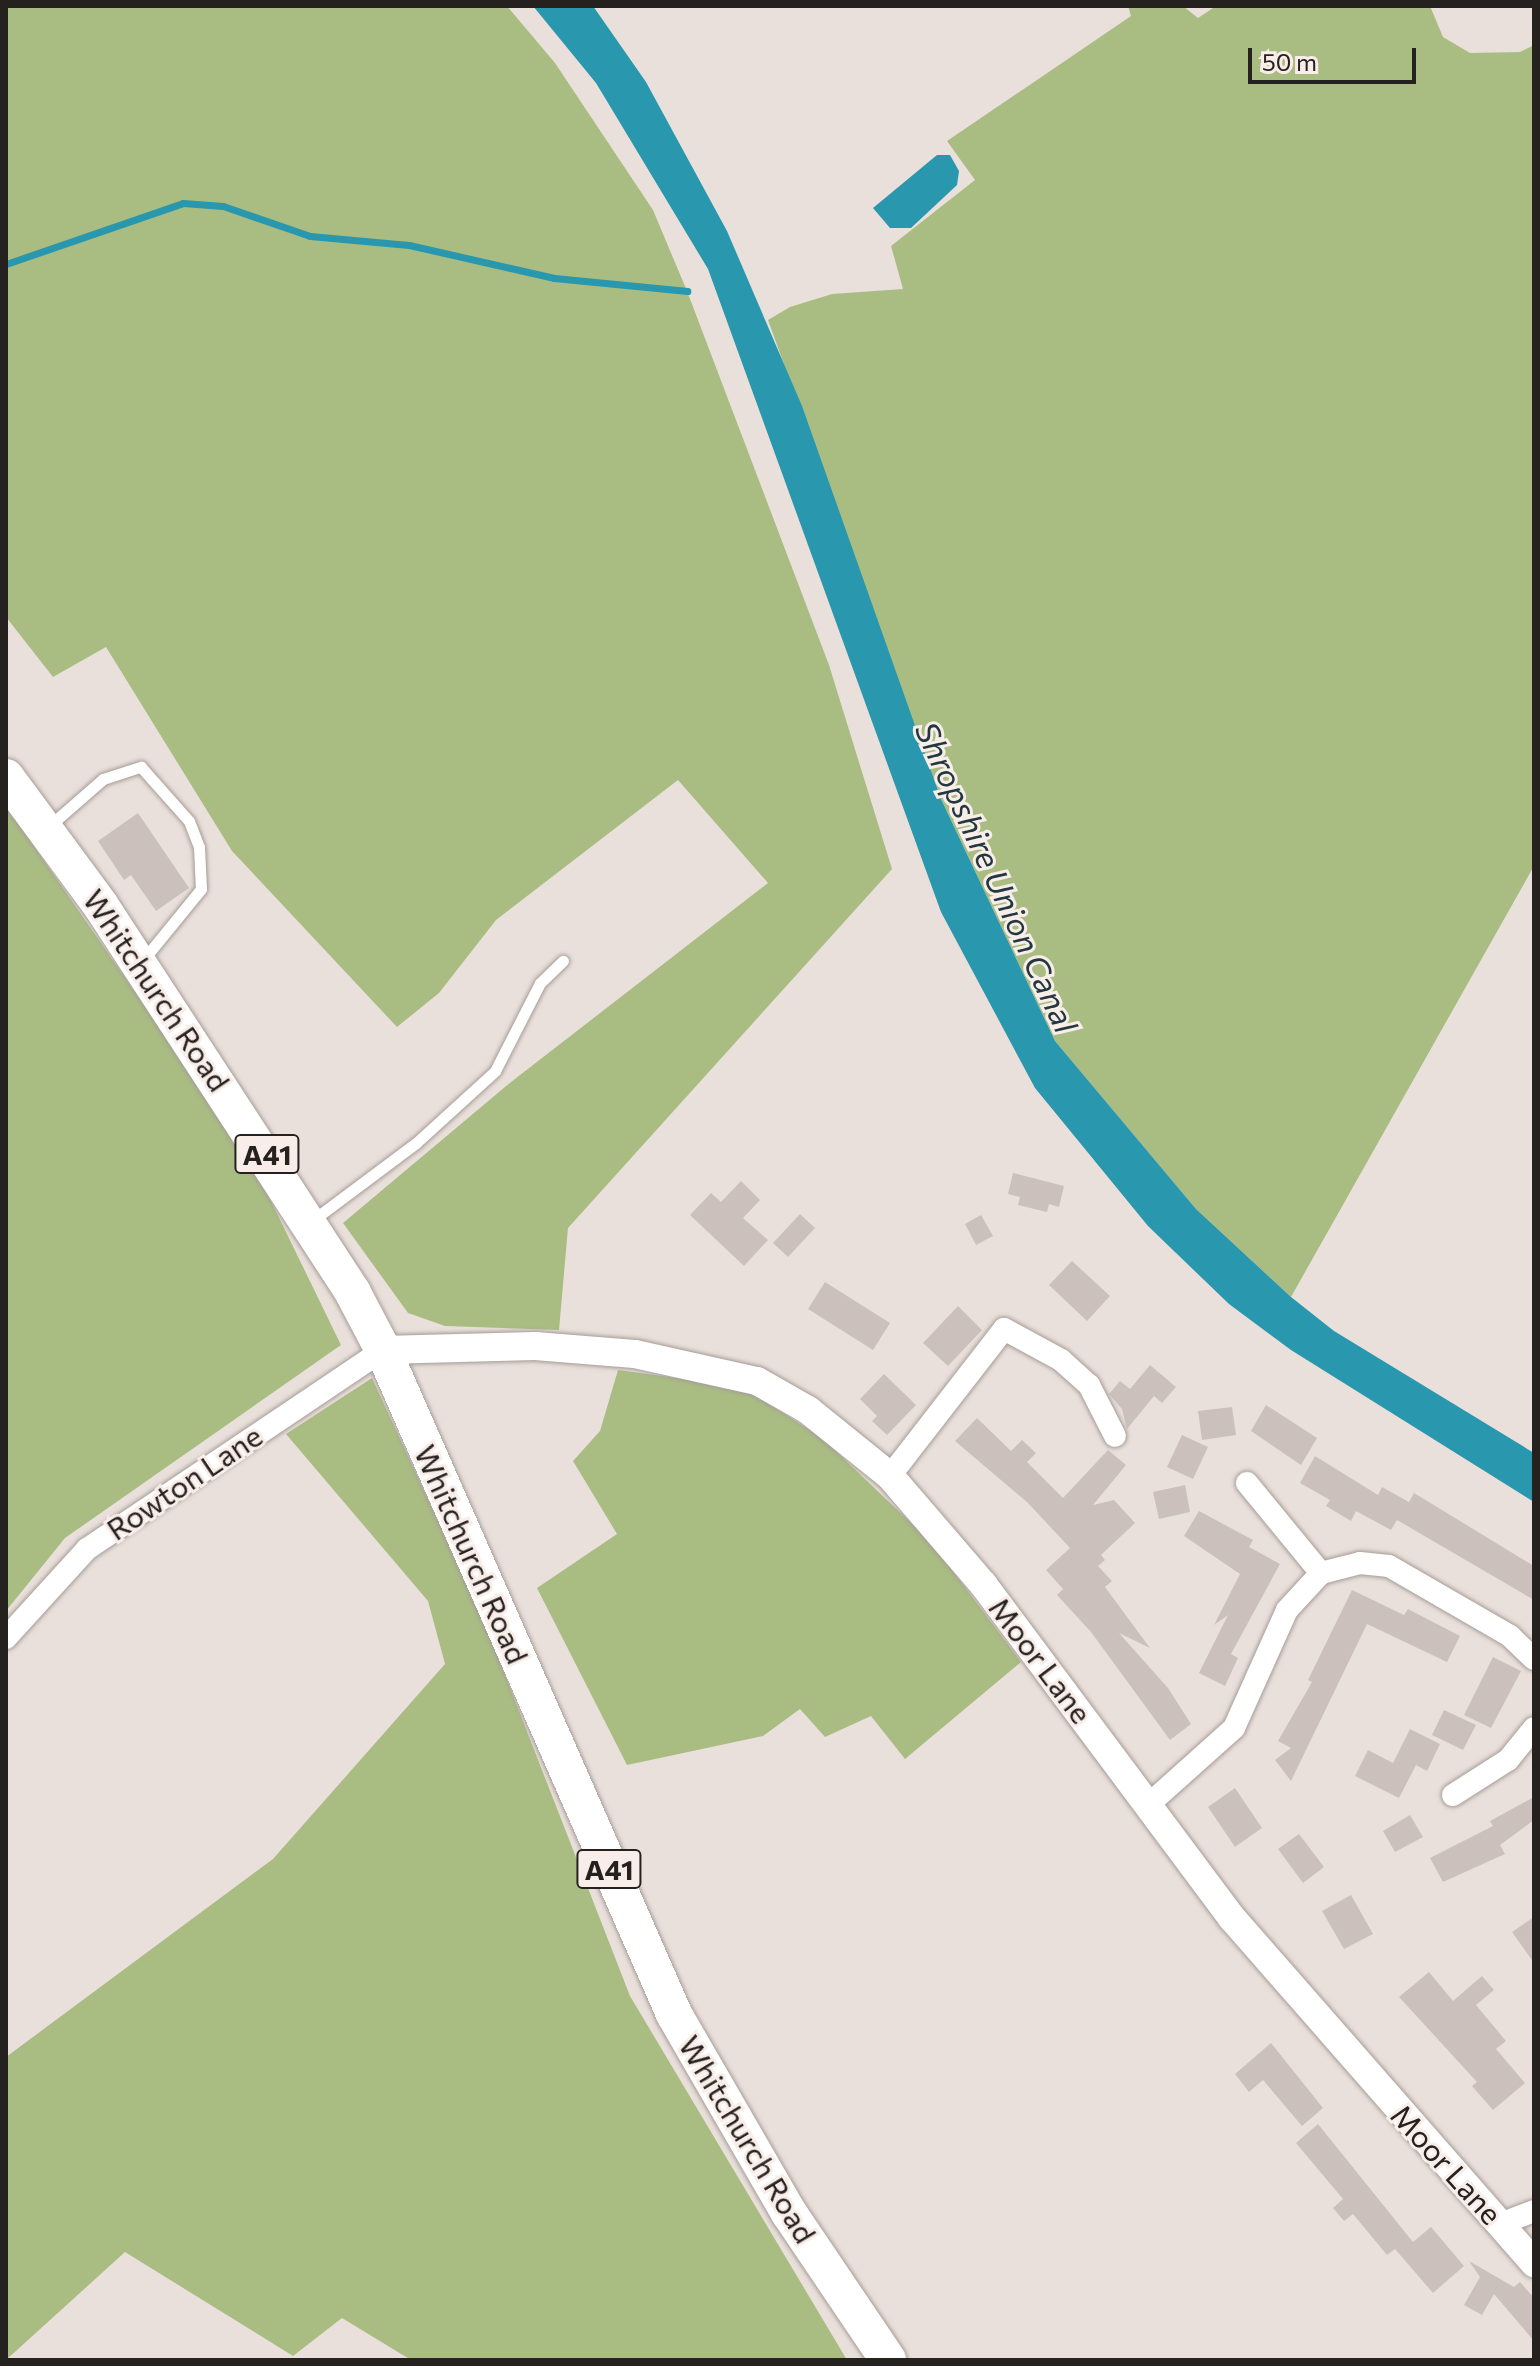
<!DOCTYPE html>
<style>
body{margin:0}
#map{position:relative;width:1540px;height:2366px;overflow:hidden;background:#eae0db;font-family:Commissioner,sans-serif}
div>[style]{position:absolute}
.green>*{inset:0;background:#a9bd83}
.water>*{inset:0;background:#2997ad}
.stream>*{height:7px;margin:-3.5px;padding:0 3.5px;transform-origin:3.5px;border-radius:3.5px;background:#2997ad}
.building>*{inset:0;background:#cbc0bc}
.roads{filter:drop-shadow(0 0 2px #a69c97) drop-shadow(0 0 2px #a69c97)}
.service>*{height:11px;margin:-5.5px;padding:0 5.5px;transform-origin:5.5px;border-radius:5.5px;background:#fff}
.minor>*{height:22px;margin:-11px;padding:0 11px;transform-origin:11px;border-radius:11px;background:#fff}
.tertiary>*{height:28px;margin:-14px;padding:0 14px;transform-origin:14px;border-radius:14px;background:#fff}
.trunk>*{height:36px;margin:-18px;padding:0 18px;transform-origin:18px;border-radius:18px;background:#fff}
span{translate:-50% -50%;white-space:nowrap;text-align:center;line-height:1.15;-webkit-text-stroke:6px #f8ede8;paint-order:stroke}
.shield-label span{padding:2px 6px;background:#f8ede8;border:2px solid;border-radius:6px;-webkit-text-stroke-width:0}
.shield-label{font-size:28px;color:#25211f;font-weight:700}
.street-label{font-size:30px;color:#25211f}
.water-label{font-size:32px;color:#21383e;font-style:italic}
.frame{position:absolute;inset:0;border:8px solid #25211f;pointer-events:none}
.scale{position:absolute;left:1248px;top:48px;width:168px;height:36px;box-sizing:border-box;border:4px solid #25211f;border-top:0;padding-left:10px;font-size:24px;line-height:28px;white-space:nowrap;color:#25211f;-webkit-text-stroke:6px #f8ede8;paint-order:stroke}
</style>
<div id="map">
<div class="green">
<i style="clip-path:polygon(6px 6px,507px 6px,555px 63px,653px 210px,687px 291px,829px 665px,892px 869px,568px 1228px,559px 1330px,445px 1326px,408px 1313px,343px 1223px,511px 1082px,768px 883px,678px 780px,496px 920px,439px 993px,397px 1027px,232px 851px,106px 647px,53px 677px,6px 617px)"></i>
<i style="clip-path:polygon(1128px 6px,1183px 6px,1198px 18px,1216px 6px,1430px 6px,1443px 37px,1470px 53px,1520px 52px,1534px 45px,1534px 866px,1291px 1297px,1196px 1209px,1055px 1041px,941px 799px,768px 320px,790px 307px,832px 294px,903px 289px,891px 246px,975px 180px,947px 141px,1131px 16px)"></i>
<i style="clip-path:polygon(6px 806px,250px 1158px,341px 1345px,65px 1538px,6px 1611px)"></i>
<i style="clip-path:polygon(618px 1370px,743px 1387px,823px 1439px,931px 1542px,1021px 1662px,905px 1759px,871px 1716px,825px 1737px,800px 1709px,763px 1736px,627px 1765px,537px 1588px,617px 1534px,573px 1461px,600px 1431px)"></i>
<i style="clip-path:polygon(372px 1378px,484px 1621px,630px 1996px,847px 2360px,411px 2360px,342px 2318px,293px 2356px,125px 2252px,6px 2360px,6px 2057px,273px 1859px,445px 1664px,428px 1601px,286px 1434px)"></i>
</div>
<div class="water">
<i style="clip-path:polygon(533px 6px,593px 6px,646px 82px,727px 231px,802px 406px,941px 799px,1055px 1041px,1196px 1209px,1291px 1297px,1334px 1331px,1534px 1453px,1534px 1502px,1291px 1350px,1229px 1304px,1148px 1226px,1035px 1088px,941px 912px,708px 269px,596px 83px)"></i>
<i style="clip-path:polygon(937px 155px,950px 155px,959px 171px,957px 185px,911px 228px,890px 228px,873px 208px)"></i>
</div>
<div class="stream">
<i style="left:6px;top:264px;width:187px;rotate:-19deg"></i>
<i style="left:183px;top:203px;width:40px;rotate:4.3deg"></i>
<i style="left:223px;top:206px;width:92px;rotate:19deg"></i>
<i style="left:310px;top:236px;width:99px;rotate:5.2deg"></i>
<i style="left:409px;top:245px;width:149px;rotate:12.8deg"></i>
<i style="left:554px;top:278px;width:134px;rotate:5.6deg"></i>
</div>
<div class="building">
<i style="clip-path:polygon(138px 813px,189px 888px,156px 911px,131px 875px,124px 880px,98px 841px)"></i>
<i style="clip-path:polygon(1013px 1173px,1064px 1186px,1059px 1207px,1049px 1204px,1047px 1212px,1018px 1205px,1020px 1197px,1008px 1194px)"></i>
<i style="clip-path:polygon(741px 1181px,760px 1200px,743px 1218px,768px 1240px,744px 1266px,690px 1215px,711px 1193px,721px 1202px)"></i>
<i style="clip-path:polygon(800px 1214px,815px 1228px,788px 1257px,773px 1243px)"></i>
<i style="clip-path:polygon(981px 1215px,993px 1236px,976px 1245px,965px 1224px)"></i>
<i style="clip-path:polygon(1072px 1261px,1110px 1296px,1087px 1321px,1049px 1285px)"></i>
<i style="clip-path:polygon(825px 1282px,890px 1323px,873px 1350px,808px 1309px)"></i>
<i style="clip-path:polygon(958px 1306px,982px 1330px,948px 1366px,923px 1343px)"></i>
<i style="clip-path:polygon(1150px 1365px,1176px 1387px,1162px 1403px,1154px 1396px,1127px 1429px,1122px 1409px,1109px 1394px,1120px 1381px,1130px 1389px)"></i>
<i style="clip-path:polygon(884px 1374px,916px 1405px,887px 1435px,872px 1421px,877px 1416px,860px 1399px)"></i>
<i style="clip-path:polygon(1266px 1405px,1317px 1438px,1301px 1465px,1251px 1431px)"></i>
<i style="clip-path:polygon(1232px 1407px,1236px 1435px,1202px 1440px,1198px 1411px)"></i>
<i style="clip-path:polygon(977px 1418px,1011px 1451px,1022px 1440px,1036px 1453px,1027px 1462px,1063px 1498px,1108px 1450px,1126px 1465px,1093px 1505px,1114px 1500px,1135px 1523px,1101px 1555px,1105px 1560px,1098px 1566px,1112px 1581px,1105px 1587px,1150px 1648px,1119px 1633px,1168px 1688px,1191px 1724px,1170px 1740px,1091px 1632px,1057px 1595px,1063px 1589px,1046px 1570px,1070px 1548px,1027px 1502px,955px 1441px)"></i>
<i style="clip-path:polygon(1182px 1435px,1208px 1447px,1193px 1479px,1167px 1467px)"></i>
<i style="clip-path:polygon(1315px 1456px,1378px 1495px,1382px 1487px,1409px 1502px,1414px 1493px,1534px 1566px,1534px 1600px,1397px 1520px,1391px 1530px,1356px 1511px,1351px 1521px,1326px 1506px,1330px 1500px,1300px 1483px)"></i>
<i style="clip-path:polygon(1185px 1485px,1190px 1512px,1159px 1519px,1153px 1492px)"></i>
<i style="clip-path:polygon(1199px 1511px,1253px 1540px,1249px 1547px,1280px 1564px,1231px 1654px,1238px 1658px,1225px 1686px,1199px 1673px,1228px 1615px,1214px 1625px,1240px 1574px,1184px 1536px)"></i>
<i style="clip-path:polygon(1352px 1590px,1404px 1615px,1408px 1609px,1460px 1636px,1447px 1662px,1367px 1624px,1291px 1781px,1275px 1760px,1291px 1748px,1278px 1741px,1312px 1682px,1308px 1680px)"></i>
<i style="clip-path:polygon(1493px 1657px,1521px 1671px,1491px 1728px,1464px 1715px)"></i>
<i style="clip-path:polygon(1444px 1710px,1476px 1725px,1463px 1750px,1432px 1735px)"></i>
<i style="clip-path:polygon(1410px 1729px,1440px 1744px,1427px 1771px,1416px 1765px,1399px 1798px,1355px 1776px,1368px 1750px,1393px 1763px)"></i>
<i style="clip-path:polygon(1235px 1788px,1262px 1828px,1235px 1847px,1208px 1807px)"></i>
<i style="clip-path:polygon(1534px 1797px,1534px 1820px,1500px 1845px,1505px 1854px,1443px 1882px,1430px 1858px,1493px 1826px,1490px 1821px)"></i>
<i style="clip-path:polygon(1410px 1815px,1423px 1837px,1395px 1852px,1383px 1831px)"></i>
<i style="clip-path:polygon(1299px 1834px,1324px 1867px,1303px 1883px,1278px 1849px)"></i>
<i style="clip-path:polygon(1351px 1895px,1373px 1934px,1344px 1949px,1322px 1911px)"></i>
<i style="clip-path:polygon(1534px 1917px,1534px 1963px,1512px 1932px)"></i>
<i style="clip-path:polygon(1429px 1972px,1453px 2001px,1482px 1976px,1494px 1990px,1476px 2005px,1506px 2041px,1496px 2049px,1525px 2083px,1493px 2110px,1472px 2086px,1477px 2082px,1399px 1997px)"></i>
<i style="clip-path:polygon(1271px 2043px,1323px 2108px,1302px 2126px,1263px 2080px,1249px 2092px,1235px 2074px)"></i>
<i style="clip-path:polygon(1318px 2124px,1413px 2242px,1431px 2227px,1464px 2266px,1433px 2293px,1395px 2249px,1387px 2255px,1353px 2214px,1344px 2221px,1333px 2208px,1343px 2199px,1296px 2143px)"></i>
<i style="clip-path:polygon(1469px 2261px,1514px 2287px,1520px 2282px,1534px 2298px,1534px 2341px,1494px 2294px,1482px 2315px,1464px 2305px,1480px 2277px)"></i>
</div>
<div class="roads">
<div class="service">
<i style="left:48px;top:827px;width:73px;rotate:-41.1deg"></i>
<i style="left:103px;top:779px;width:40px;rotate:-18deg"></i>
<i style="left:141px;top:767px;width:72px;rotate:48.4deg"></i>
<i style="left:189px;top:821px;width:28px;rotate:69deg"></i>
<i style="left:199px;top:847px;width:42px;rotate:87.3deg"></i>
<i style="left:201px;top:889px;width:92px;rotate:129.2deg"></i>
<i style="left:313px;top:1220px;width:129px;rotate:-36.8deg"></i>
<i style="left:416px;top:1143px;width:107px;rotate:-42.3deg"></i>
<i style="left:495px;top:1071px;width:99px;rotate:-62.9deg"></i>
<i style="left:540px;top:983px;width:32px;rotate:-44deg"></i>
</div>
<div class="minor">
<i style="left:890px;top:1476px;width:186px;rotate:-52.2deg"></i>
<i style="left:1004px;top:1329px;width:65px;rotate:28.5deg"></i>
<i style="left:1061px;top:1360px;width:38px;rotate:42deg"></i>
<i style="left:1089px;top:1385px;width:57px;rotate:63deg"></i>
<i style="left:1247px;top:1483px;width:117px;rotate:50.6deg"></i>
<i style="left:6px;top:1638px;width:120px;rotate:-47.7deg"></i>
<i style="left:87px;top:1549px;width:357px;rotate:-33.9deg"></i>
<i style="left:1453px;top:1795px;width:65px;rotate:-32.5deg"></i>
<i style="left:1508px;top:1760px;width:41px;rotate:-50.9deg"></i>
<i style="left:1148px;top:1805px;width:115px;rotate:-41.8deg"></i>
<i style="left:1234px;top:1728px;width:129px;rotate:-65.8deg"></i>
<i style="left:1287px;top:1610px;width:50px;rotate:-47.4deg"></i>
<i style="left:1321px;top:1573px;width:40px;rotate:-14.4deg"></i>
<i style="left:1360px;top:1563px;width:29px;rotate:6deg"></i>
<i style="left:1389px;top:1566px;width:140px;rotate:30deg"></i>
<i style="left:1510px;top:1636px;width:33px;rotate:44deg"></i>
<i style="left:1500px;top:2224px;width:36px;rotate:-21deg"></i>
</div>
<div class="tertiary">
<i style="left:383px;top:1350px;width:152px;rotate:-1.5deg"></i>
<i style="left:535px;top:1346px;width:100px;rotate:4.6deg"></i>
<i style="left:635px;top:1354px;width:125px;rotate:12.5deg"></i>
<i style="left:757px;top:1381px;width:59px;rotate:29.6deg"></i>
<i style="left:808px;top:1410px;width:105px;rotate:38.8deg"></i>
<i style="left:890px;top:1476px;width:143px;rotate:49.3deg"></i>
<i style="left:983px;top:1584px;width:417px;rotate:53.3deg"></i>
<i style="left:1232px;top:1918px;width:459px;rotate:48.8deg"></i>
</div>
<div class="trunk">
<i style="left:6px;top:777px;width:160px;rotate:53.6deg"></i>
<i style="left:101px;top:906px;width:462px;rotate:56.9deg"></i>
<i style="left:353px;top:1293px;width:64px;rotate:62.2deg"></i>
<i style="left:383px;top:1350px;width:725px;rotate:66.33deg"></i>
<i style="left:674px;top:2014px;width:230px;rotate:60deg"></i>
<i style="left:789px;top:2213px;width:177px;rotate:56deg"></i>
</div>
</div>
<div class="shield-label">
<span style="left:267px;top:1154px">A41</span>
<span style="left:609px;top:1869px">A41</span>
</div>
<div class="street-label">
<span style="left:157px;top:990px;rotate:56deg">Whitchurch Road</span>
<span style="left:184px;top:1482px;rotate:-34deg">Rowton Lane</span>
<span style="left:472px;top:1554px;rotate:66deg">Whitchurch Road</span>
<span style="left:1041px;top:1660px;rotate:53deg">Moor Lane</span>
<span style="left:748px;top:2139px;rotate:59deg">Whitchurch Road</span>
<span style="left:1447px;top:2164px;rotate:48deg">Moor Lane</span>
</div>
<div class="water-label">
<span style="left:997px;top:877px;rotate:65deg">Shropshire Union Canal</span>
</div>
<div class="frame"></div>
<div class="scale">50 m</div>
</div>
